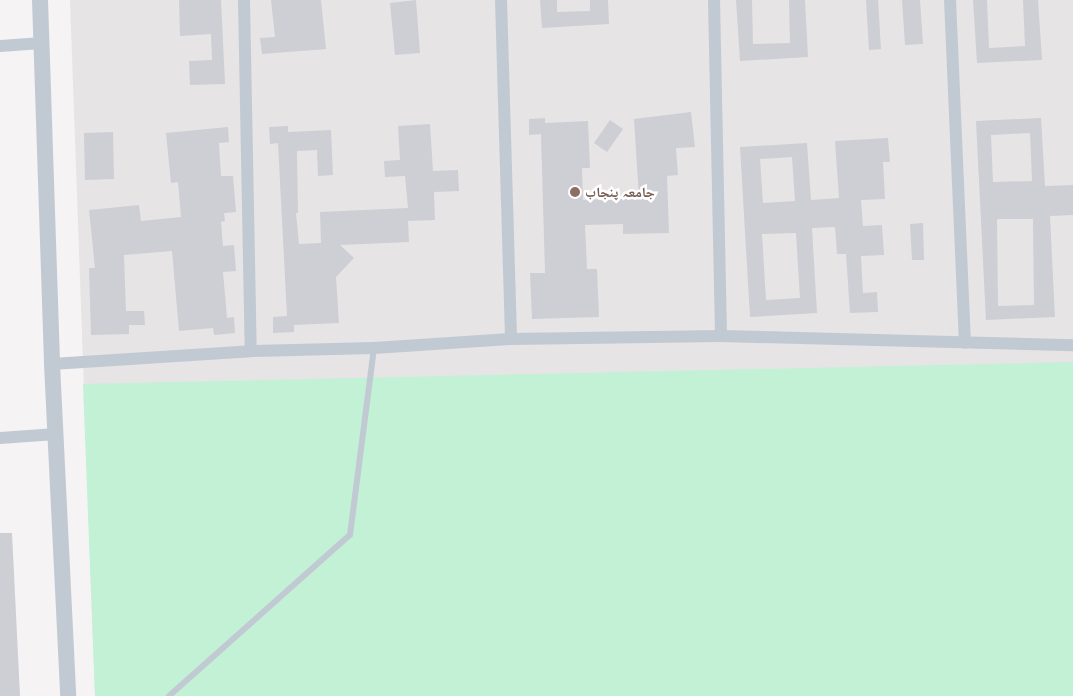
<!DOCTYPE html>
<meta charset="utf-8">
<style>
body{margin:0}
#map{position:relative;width:1073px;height:696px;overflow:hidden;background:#f5f3f3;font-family:Montserrat,"Noto Naskh Arabic",sans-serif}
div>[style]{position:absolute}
.education>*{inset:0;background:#e6e4e5}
.green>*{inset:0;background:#c3f1d5}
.building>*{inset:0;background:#cdcfd5}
.service>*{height:6px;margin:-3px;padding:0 3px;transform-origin:3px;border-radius:3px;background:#c1cad2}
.minor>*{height:12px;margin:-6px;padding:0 6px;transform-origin:6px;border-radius:6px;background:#c1cad2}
.tertiary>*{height:16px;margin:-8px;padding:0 8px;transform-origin:8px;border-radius:8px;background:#c1cad2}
.dots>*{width:14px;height:14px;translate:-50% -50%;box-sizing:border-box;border:2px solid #fff;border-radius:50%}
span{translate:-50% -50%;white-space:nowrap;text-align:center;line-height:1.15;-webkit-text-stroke:5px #fff;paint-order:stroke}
.education-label{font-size:14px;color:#785e54;font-weight:700}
.left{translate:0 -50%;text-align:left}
</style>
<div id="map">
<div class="education">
<i style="clip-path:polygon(70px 0,1073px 0,1073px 696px,95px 696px)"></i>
</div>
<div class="green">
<i style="clip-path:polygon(1073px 362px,1073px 696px,95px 696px,83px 384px)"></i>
</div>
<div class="building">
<i style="clip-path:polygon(179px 0,221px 0,225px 84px,190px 85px,189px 61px,212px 60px,211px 34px,180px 36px)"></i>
<i style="clip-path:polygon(271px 0,321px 0,326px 49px,262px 54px,260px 38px,275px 37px)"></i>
<i style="clip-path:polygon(416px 0,420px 53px,395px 55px,390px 3px)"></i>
<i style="clip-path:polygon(540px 0,557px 0,557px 12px,590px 11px,590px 0,608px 0,609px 24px,542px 28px)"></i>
<i style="clip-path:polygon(736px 0,752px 0,753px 44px,790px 43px,789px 0,805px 0,808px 57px,740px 61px)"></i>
<i style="clip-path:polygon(866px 0,878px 0,881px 49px,869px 50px)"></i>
<i style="clip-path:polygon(902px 0,920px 0,923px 44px,905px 45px)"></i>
<i style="clip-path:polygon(973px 0,987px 0,989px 48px,1025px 46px,1023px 0,1038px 0,1042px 60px,977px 63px)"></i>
<i style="clip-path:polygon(691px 112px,695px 147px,676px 148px,678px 175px,667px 176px,669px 233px,623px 234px,623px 224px,585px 225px,587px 269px,597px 269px,599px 317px,532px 319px,530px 273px,545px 273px,541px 134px,529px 135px,529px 119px,545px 118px,545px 123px,588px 121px,590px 168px,582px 168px,583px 200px,639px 198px,634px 119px)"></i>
<i style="clip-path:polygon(evenodd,1041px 118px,1045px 186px,1073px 185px,1073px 215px,1050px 216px,1055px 317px,986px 320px,976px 121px,1041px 118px,1030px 133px,1032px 181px,993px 182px,991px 135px,1030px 133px,1041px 118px,997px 219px,1033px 219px,1034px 305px,998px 306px,997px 219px)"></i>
<i style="clip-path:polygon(610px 120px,623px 129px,607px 152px,594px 143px)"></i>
<i style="clip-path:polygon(430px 124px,433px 171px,458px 170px,459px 191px,434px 192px,435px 220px,408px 221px,409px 242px,340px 245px,354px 258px,336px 277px,339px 323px,294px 325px,294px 332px,273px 333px,273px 317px,287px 316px,278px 143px,270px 144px,269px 127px,288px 126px,288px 132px,331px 130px,333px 175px,318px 176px,317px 150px,297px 151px,298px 213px,296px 213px,299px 244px,321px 243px,320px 212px,408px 208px,405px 176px,385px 177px,384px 161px,400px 160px,398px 126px)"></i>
<i style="clip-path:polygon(228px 127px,229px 142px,219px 143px,221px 176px,233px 176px,236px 212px,224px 213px,225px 221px,221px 222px,223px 246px,234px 245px,236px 271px,223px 272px,227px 318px,234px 317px,235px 333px,214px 335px,213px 328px,179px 331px,172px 251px,124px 255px,126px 311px,144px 311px,145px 325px,129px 325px,129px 334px,91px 335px,89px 268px,95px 268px,89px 210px,139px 205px,141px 221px,181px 217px,178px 182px,171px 183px,166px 133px)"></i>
<i style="clip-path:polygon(113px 132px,114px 179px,85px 180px,84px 133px)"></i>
<i style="clip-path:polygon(evenodd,888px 138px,890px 162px,883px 162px,885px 199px,861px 200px,863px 226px,882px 225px,884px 255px,861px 256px,863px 293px,877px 292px,878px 312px,850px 313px,846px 254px,837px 254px,835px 227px,812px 228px,817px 313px,750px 317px,740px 147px,807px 143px,811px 200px,839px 198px,835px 141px,888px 138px,792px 157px,795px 201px,763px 203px,760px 159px,792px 157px,888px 138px,796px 233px,800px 298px,766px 300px,762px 234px,796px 233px)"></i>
<i style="clip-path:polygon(923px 223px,924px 260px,912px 260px,910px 224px)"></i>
<i style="clip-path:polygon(0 533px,12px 533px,20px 696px,0 696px)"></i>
</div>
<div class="service">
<i style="left:169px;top:696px;width:242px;rotate:-41.7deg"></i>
<i style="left:350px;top:535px;width:189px;rotate:-82.7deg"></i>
</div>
<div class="minor">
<i style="left:244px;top:0;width:351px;rotate:88.9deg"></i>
<i style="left:501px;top:0;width:339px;rotate:88.3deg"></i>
<i style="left:714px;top:0;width:336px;rotate:88.8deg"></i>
<i style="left:950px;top:0;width:343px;rotate:87.5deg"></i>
<i style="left:0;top:46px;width:42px;rotate:-4.1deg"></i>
<i style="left:52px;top:364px;width:199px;rotate:-3.7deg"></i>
<i style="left:251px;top:351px;width:123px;rotate:-1.4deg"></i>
<i style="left:374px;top:348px;width:137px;rotate:-3.8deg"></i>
<i style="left:511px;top:339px;width:210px;rotate:-0.8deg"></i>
<i style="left:721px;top:336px;width:352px;rotate:1.5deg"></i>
<i style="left:0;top:438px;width:56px;rotate:-4.1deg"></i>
</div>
<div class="tertiary">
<i style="left:40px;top:0;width:364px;rotate:88.1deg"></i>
<i style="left:52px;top:364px;width:332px;rotate:87.2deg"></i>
</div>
<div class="dots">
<i style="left:575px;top:192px;background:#8d6e63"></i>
</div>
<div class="education-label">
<span class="left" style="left:585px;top:192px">جامعہ پنجاب</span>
</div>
</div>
